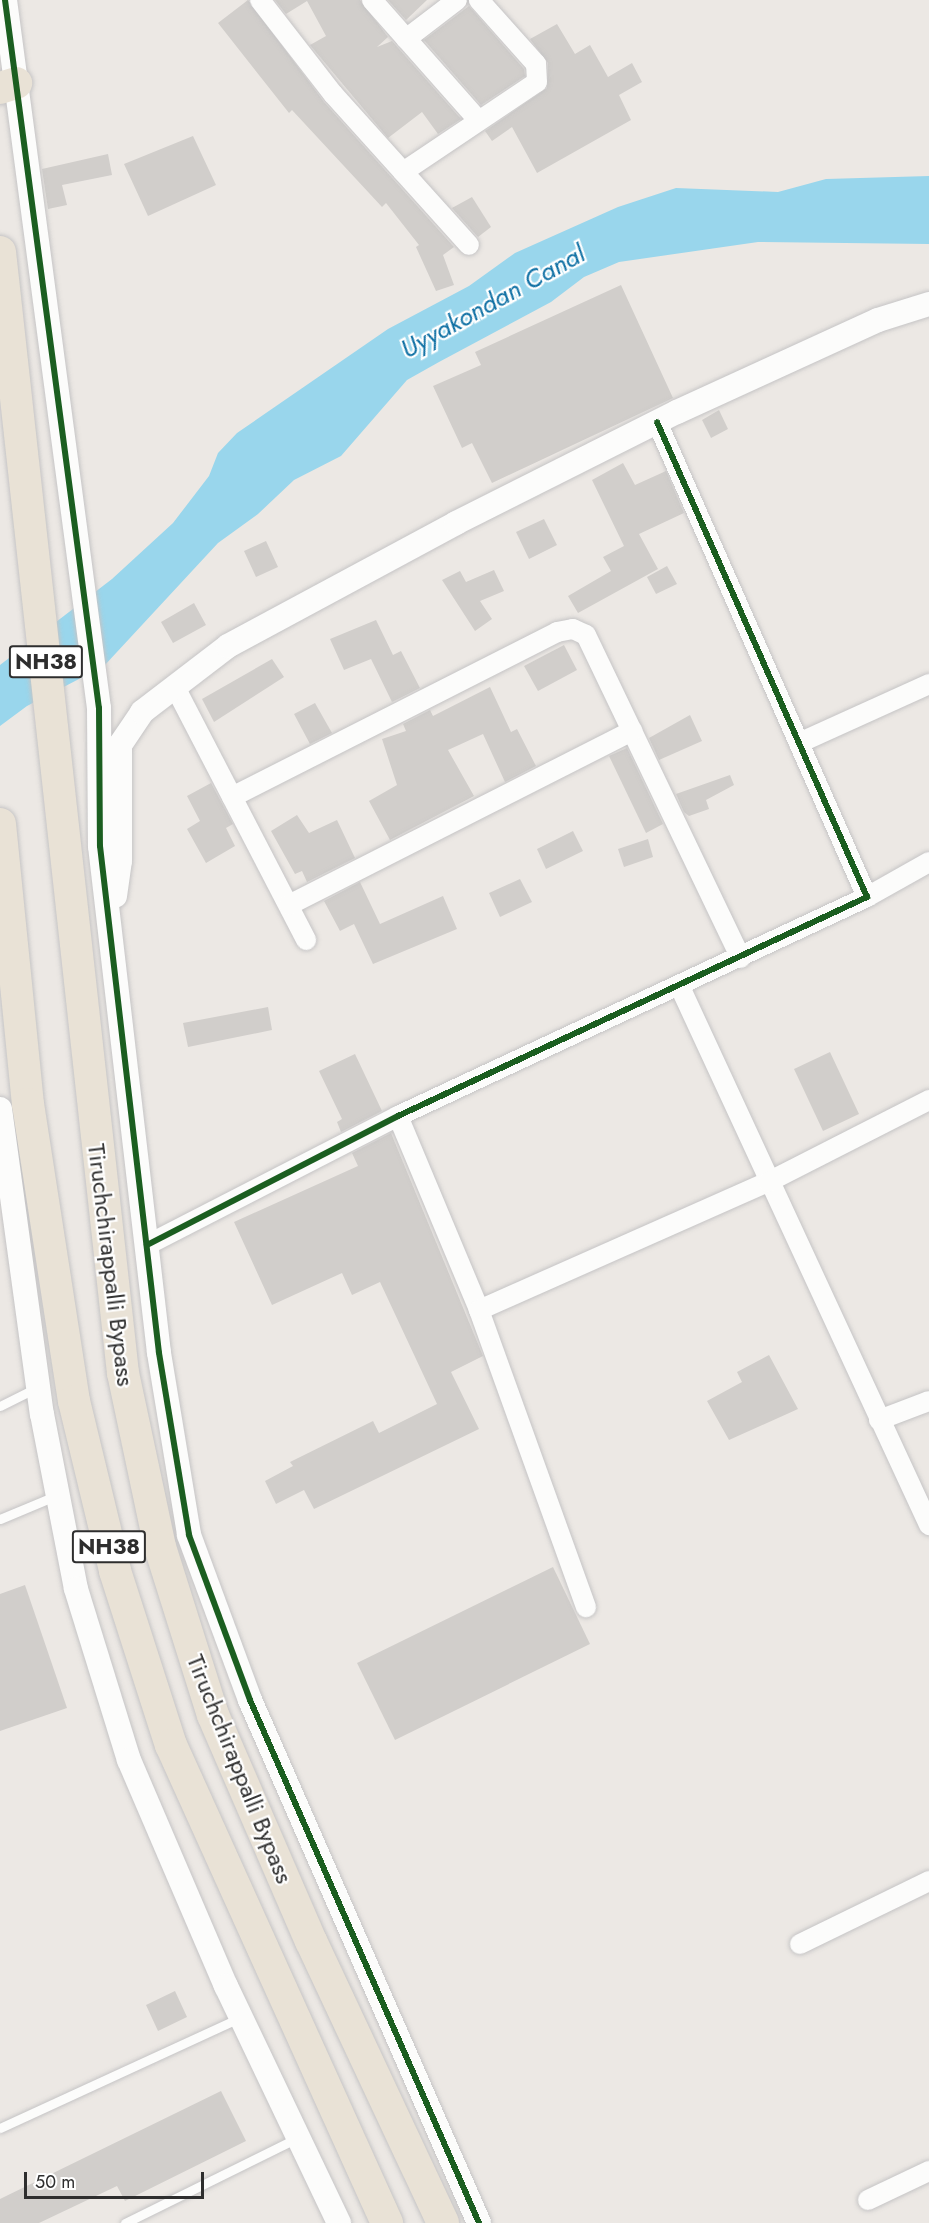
<!DOCTYPE html>
<style>
body{margin:0}
#map{position:relative;width:929px;height:2223px;overflow:hidden;background:#ece8e4;font-family:Jost,sans-serif}
div>[style]{position:absolute}
.water>*{inset:0;background:#99d6ec}
.building>*{inset:0;background:#d1cecb}
.roads{filter:drop-shadow(0 0 2px #c5c4c5) drop-shadow(0 0 2px #c5c4c5)}
.service>*{height:9px;margin:-4.5px;padding:0 4.5px;transform-origin:4.5px;border-radius:4.5px;background:#fcfcfb}
.minor>*{height:20px;margin:-10px;padding:0 10px;transform-origin:10px;border-radius:10px;background:#fcfcfb}
.tertiary>*{height:24px;margin:-12px;padding:0 12px;transform-origin:12px;border-radius:12px;background:#fcfcfb}
.trunk>*{height:32px;margin:-16px;padding:0 16px;transform-origin:16px;border-radius:16px;background:#e9e2d6}
.cycleway>*{height:6px;margin:-3px;padding:0 3px;transform-origin:3px;border-radius:3px;background:#1b5e20}
span{translate:-50% -50%;white-space:nowrap;text-align:center;line-height:1.15;-webkit-text-stroke:4.5px #fff;paint-order:stroke}
.shield-label span{padding:2px 4px;background:#fff;border:2px solid;border-radius:4px;-webkit-text-stroke-width:0}
.shield-label{font-size:22px;color:#2e2e2e;font-weight:700}
.street-label{font-size:24px;color:#2e2e2e}
.water-label{font-size:26px;color:#0d6fa3;font-style:italic}
.scale{position:absolute;left:24px;top:2172px;width:180px;height:27px;box-sizing:border-box;border:3px solid #2e2e2e;border-top:0;padding-left:8px;font-size:18px;line-height:21px;white-space:nowrap;color:#2e2e2e;-webkit-text-stroke:4px #fff;paint-order:stroke}
</style>
<div id="map">
<div class="water">
<i style="clip-path:polygon(929px 176px,929px 244px,758px 242px,619px 262px,584px 277px,551px 302px,439px 362px,407px 380px,341px 456px,294px 480px,258px 514px,218px 543px,104px 666px,27px 706px,0 726px,0 665px,112px 579px,173px 523px,209px 476px,218px 453px,237px 433px,388px 329px,469px 286px,515px 253px,618px 207px,676px 188px,778px 192px,826px 179px)"></i>
</div>
<div class="building">
<i style="clip-path:polygon(248px 0,324px 102px,454px 247px,443px 255px,454px 285px,436px 291px,416px 247px,419px 245px,386px 203px,382px 207px,292px 110px,289px 113px,218px 23px)"></i>
<i style="clip-path:polygon(275px 0,360px 0,388px 37px,377px 47px,392px 41px,461px 119px,438px 134px,422px 112px,388px 138px,310px 45px,326px 36px,307px 1px,286px 14px)"></i>
<i style="clip-path:polygon(388px 0,427px 0,406px 20px)"></i>
<i style="clip-path:polygon(469px 6px,524px 69px,525px 76px,481px 105px,424px 40px)"></i>
<i style="clip-path:polygon(557px 24px,575px 54px,590px 45px,608px 77px,632px 63px,642px 82px,619px 95px,631px 120px,537px 173px,512px 127px,492px 141px,485px 131px,547px 88px,548px 63px,530px 39px)"></i>
<i style="clip-path:polygon(193px 136px,216px 185px,148px 216px,124px 164px)"></i>
<i style="clip-path:polygon(108px 154px,112px 175px,62px 185px,67px 205px,48px 209px,42px 169px)"></i>
<i style="clip-path:polygon(472px 197px,491px 227px,478px 237px,452px 208px)"></i>
<i style="clip-path:polygon(621px 285px,673px 398px,492px 483px,472px 443px,462px 448px,433px 386px,481px 365px,475px 352px)"></i>
<i style="clip-path:polygon(719px 410px,728px 429px,711px 438px,702px 420px)"></i>
<i style="clip-path:polygon(623px 463px,635px 485px,666px 471px,684px 513px,639px 534px,658px 569px,578px 613px,568px 596px,611px 571px,603px 557px,624px 546px,592px 480px)"></i>
<i style="clip-path:polygon(544px 519px,557px 545px,529px 559px,516px 532px)"></i>
<i style="clip-path:polygon(266px 541px,278px 567px,256px 577px,244px 551px)"></i>
<i style="clip-path:polygon(667px 566px,677px 584px,656px 594px,647px 577px)"></i>
<i style="clip-path:polygon(494px 570px,504px 591px,480px 601px,492px 619px,475px 631px,442px 580px,460px 571px,466px 582px)"></i>
<i style="clip-path:polygon(194px 603px,206px 625px,173px 643px,161px 622px)"></i>
<i style="clip-path:polygon(376px 620px,393px 655px,401px 651px,420px 688px,392px 702px,371px 659px,344px 670px,330px 639px)"></i>
<i style="clip-path:polygon(564px 645px,577px 670px,538px 691px,524px 666px)"></i>
<i style="clip-path:polygon(272px 659px,284px 677px,214px 722px,202px 699px)"></i>
<i style="clip-path:polygon(490px 687px,511px 732px,517px 729px,536px 766px,505px 782px,483px 734px,448px 750px,474px 796px,390px 840px,369px 801px,397px 785px,382px 739px,406px 731px,403px 724px,430px 710px,433px 716px)"></i>
<i style="clip-path:polygon(315px 703px,332px 733px,310px 744px,294px 714px)"></i>
<i style="clip-path:polygon(690px 715px,702px 741px,659px 760px,649px 738px)"></i>
<i style="clip-path:polygon(627px 748px,663px 824px,646px 833px,609px 756px)"></i>
<i style="clip-path:polygon(730px 775px,734px 785px,706px 800px,709px 809px,689px 816px,684px 812px,676px 794px)"></i>
<i style="clip-path:polygon(211px 783px,233px 824px,226px 828px,235px 846px,206px 863px,187px 829px,200px 821px,187px 796px)"></i>
<i style="clip-path:polygon(297px 815px,309px 833px,337px 820px,355px 858px,307px 882px,302px 871px,295px 874px,271px 831px)"></i>
<i style="clip-path:polygon(573px 831px,583px 851px,546px 869px,537px 849px)"></i>
<i style="clip-path:polygon(648px 839px,653px 857px,624px 867px,618px 849px)"></i>
<i style="clip-path:polygon(520px 879px,532px 902px,500px 917px,489px 893px)"></i>
<i style="clip-path:polygon(360px 882px,380px 924px,443px 896px,457px 929px,373px 964px,354px 924px,340px 931px,324px 901px)"></i>
<i style="clip-path:polygon(268px 1007px,272px 1030px,188px 1047px,183px 1023px)"></i>
<i style="clip-path:polygon(830px 1052px,859px 1114px,823px 1131px,794px 1069px)"></i>
<i style="clip-path:polygon(355px 1054px,382px 1111px,341px 1132px,337px 1122px,342px 1119px,319px 1071px)"></i>
<i style="clip-path:polygon(391px 1133px,483px 1356px,451px 1372px,479px 1429px,314px 1509px,304px 1490px,276px 1504px,265px 1481px,293px 1466px,290px 1462px,373px 1421px,379px 1433px,437px 1404px,380px 1282px,352px 1295px,342px 1273px,272px 1305px,234px 1222px,358px 1166px,352px 1153px)"></i>
<i style="clip-path:polygon(769px 1355px,798px 1409px,729px 1440px,707px 1401px,742px 1382px,737px 1372px)"></i>
<i style="clip-path:polygon(553px 1567px,590px 1644px,395px 1740px,357px 1663px)"></i>
<i style="clip-path:polygon(25px 1585px,67px 1708px,0 1731px,0 1594px)"></i>
<i style="clip-path:polygon(175px 1991px,187px 2017px,158px 2031px,146px 2005px)"></i>
<i style="clip-path:polygon(221px 2091px,246px 2141px,125px 2201px,117px 2186px,39px 2223px,0 2223px,0 2199px)"></i>
</div>
<div class="roads">
<div class="service">
<i style="left:0;top:1406px;width:42px;rotate:-26.6deg"></i>
<i style="left:0;top:1519px;width:60px;rotate:-22.7deg"></i>
<i style="left:0;top:2128px;width:263px;rotate:-24.7deg"></i>
<i style="left:125px;top:2223px;width:192px;rotate:-26.3deg"></i>
</div>
<div class="minor">
<i style="left:260px;top:0;width:119px;rotate:52.2deg"></i>
<i style="left:333px;top:94px;width:203px;rotate:48deg"></i>
<i style="left:372px;top:0;width:160px;rotate:48.5deg"></i>
<i style="left:406px;top:39px;width:64px;rotate:-37.4deg"></i>
<i style="left:403px;top:172px;width:161px;rotate:-33.9deg"></i>
<i style="left:537px;top:82px;width:18px;rotate:-93deg"></i>
<i style="left:536px;top:64px;width:86px;rotate:-131.7deg"></i>
<i style="left:175px;top:687px;width:285px;rotate:62.6deg"></i>
<i style="left:799px;top:743px;width:143px;rotate:-24.4deg"></i>
<i style="left:232px;top:797px;width:364px;rotate:-26.9deg"></i>
<i style="left:557px;top:632px;width:16px;rotate:-11deg"></i>
<i style="left:573px;top:629px;width:14px;rotate:25deg"></i>
<i style="left:586px;top:635px;width:358px;rotate:64.4deg"></i>
<i style="left:867px;top:897px;width:71px;rotate:-29.4deg"></i>
<i style="left:289px;top:905px;width:385px;rotate:-26.9deg"></i>
<i style="left:680px;top:987px;width:593px;rotate:65.16deg"></i>
<i style="left:398px;top:1116px;width:210px;rotate:67.3deg"></i>
<i style="left:479px;top:1310px;width:316px;rotate:70.2deg"></i>
<i style="left:147px;top:1245px;width:282px;rotate:-27.2deg"></i>
<i style="left:398px;top:1116px;width:518px;rotate:-25.03deg"></i>
<i style="left:867px;top:897px;width:519px;rotate:-113.85deg"></i>
<i style="left:479px;top:1310px;width:316px;rotate:-23.9deg"></i>
<i style="left:768px;top:1182px;width:181px;rotate:-27deg"></i>
<i style="left:879px;top:1420px;width:53px;rotate:-20.8deg"></i>
<i style="left:800px;top:1944px;width:144px;rotate:-26deg"></i>
<i style="left:868px;top:2200px;width:68px;rotate:-25.4deg"></i>
</div>
<div class="tertiary">
<i style="left:5px;top:0;width:714px;rotate:82.44deg"></i>
<i style="left:99px;top:708px;width:138px;rotate:89.6deg"></i>
<i style="left:100px;top:846px;width:510px;rotate:83.36deg"></i>
<i style="left:159px;top:1353px;width:184px;rotate:80.6deg"></i>
<i style="left:189px;top:1535px;width:176px;rotate:69.7deg"></i>
<i style="left:250px;top:1700px;width:571px;rotate:66.35deg"></i>
<i style="left:115px;top:896px;width:35px;rotate:-82deg"></i>
<i style="left:120px;top:861px;width:116px;rotate:-90deg"></i>
<i style="left:120px;top:745px;width:40px;rotate:-56deg"></i>
<i style="left:142px;top:712px;width:108px;rotate:-37.5deg"></i>
<i style="left:228px;top:646px;width:259px;rotate:-28.3deg"></i>
<i style="left:456px;top:523px;width:247px;rotate:-26.7deg"></i>
<i style="left:677px;top:412px;width:221px;rotate:-24.6deg"></i>
<i style="left:878px;top:320px;width:53px;rotate:-17.4deg"></i>
<i style="left:0;top:1109px;width:308px;rotate:82.2deg"></i>
<i style="left:42px;top:1414px;width:178px;rotate:79deg"></i>
<i style="left:76px;top:1589px;width:179px;rotate:72.8deg"></i>
<i style="left:129px;top:1760px;width:246px;rotate:66.8deg"></i>
<i style="left:226px;top:1986px;width:263px;rotate:64.5deg"></i>
</div>
<div class="trunk">
<i style="left:0;top:88px;width:17px;rotate:-17deg"></i>
<i style="left:0;top:252px;width:1128px;rotate:83.74deg"></i>
<i style="left:123px;top:1373px;width:178px;rotate:78deg"></i>
<i style="left:160px;top:1547px;width:176px;rotate:72.5deg"></i>
<i style="left:213px;top:1715px;width:246px;rotate:66.6deg"></i>
<i style="left:311px;top:1941px;width:311px;rotate:64.9deg"></i>
<i style="left:0;top:824px;width:281px;rotate:84.3deg"></i>
<i style="left:28px;top:1104px;width:301px;rotate:81.2deg"></i>
<i style="left:74px;top:1401px;width:175px;rotate:76.4deg"></i>
<i style="left:115px;top:1571px;width:183px;rotate:72.2deg"></i>
<i style="left:171px;top:1745px;width:525px;rotate:65.68deg"></i>
</div>
</div>
<div class="cycleway">
<i style="left:5px;top:0;width:714px;rotate:82.44deg"></i>
<i style="left:99px;top:708px;width:138px;rotate:89.6deg"></i>
<i style="left:100px;top:846px;width:510px;rotate:83.36deg"></i>
<i style="left:159px;top:1353px;width:184px;rotate:80.6deg"></i>
<i style="left:189px;top:1535px;width:176px;rotate:69.7deg"></i>
<i style="left:250px;top:1700px;width:571px;rotate:66.35deg"></i>
<i style="left:147px;top:1245px;width:282px;rotate:-27.2deg"></i>
<i style="left:398px;top:1116px;width:518px;rotate:-25.03deg"></i>
<i style="left:867px;top:897px;width:519px;rotate:-113.85deg"></i>
</div>
<div class="shield-label">
<span style="left:46px;top:662px">NH38</span>
<span style="left:109px;top:1547px">NH38</span>
</div>
<div class="street-label">
<span style="left:111px;top:1265px;rotate:83deg">Tiruchchirappalli Bypass</span>
<span style="left:240px;top:1769px;rotate:68deg">Tiruchchirappalli Bypass</span>
</div>
<div class="water-label">
<span style="left:493px;top:302px;rotate:-29deg">Uyyakondan Canal</span>
</div>
<div class="scale">50 m</div>
</div>
